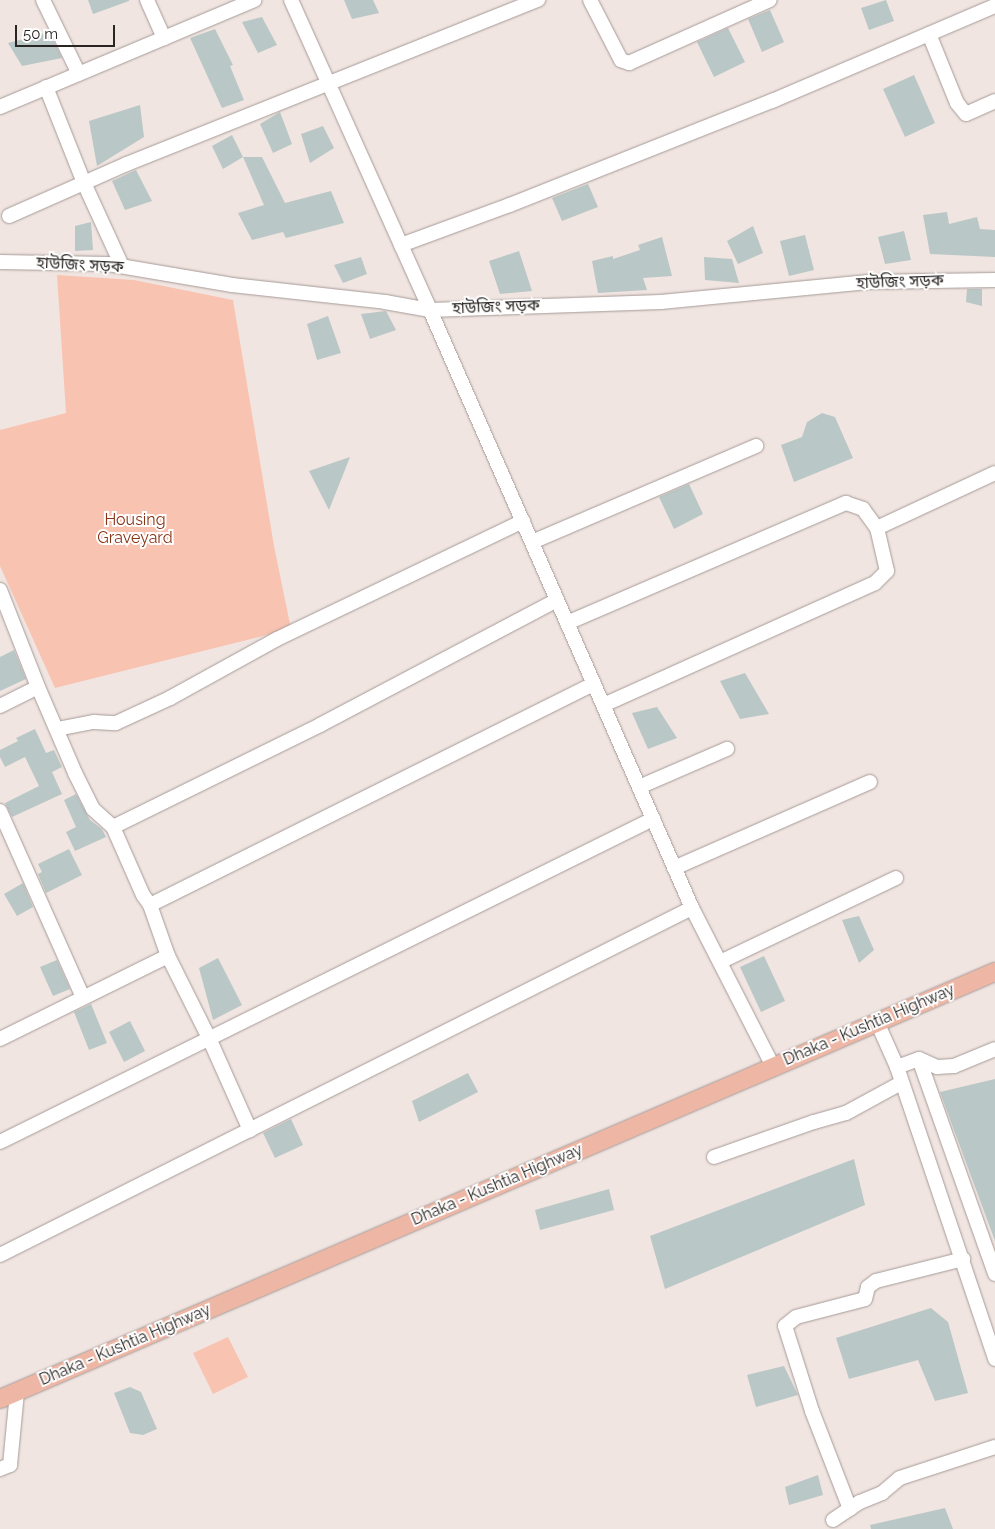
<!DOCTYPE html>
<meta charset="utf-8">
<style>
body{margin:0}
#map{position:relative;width:995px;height:1529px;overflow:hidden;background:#f1e5e1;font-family:Raleway,"Noto Sans Bengali",sans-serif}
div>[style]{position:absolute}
.green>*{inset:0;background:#f8c3b1}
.building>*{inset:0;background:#bac7c7}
.roads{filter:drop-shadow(0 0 1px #a59a97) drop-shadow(0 0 1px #a59a97)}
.minor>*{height:14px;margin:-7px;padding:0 7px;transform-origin:7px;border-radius:7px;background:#fff}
.major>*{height:18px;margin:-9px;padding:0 9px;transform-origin:9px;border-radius:9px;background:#eeb6a4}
span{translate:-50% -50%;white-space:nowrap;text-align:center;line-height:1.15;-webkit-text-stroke:4px #fff;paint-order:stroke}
.street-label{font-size:16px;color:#292523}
.park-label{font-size:16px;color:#873415}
.scale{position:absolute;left:15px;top:25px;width:100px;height:22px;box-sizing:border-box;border:2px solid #292523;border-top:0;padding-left:6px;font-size:15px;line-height:18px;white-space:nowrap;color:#292523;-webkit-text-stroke:4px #fff;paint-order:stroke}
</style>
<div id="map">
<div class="green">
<i style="clip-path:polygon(57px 275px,134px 280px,233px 300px,274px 546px,291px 629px,55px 688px,0 566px,0 430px,66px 413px)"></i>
<i style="clip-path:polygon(228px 1337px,248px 1377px,213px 1394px,193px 1353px)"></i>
</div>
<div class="building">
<i style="clip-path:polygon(88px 0,129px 0,129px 1px,93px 14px)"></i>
<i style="clip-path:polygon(344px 0,373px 0,379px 13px,352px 19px)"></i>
<i style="clip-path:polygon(886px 0,894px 21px,869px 30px,861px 8px)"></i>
<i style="clip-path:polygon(770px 10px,784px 42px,762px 52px,748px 19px)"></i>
<i style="clip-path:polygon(262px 17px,277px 45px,258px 53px,242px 22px)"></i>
<i style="clip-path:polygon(728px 28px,745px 62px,714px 77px,697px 42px)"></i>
<i style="clip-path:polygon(215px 29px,233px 65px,230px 66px,244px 100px,222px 108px,190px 38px)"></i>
<i style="clip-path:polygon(49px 32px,62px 58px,22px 66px,8px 43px)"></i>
<i style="clip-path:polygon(914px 75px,935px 123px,905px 137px,883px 89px)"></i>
<i style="clip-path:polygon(140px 105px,144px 137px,97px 166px,89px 121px)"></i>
<i style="clip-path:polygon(280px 112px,292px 144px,273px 153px,260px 124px)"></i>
<i style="clip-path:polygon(323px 126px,334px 148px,310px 163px,301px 134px)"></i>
<i style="clip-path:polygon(232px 135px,243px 157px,223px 169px,212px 146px)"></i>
<i style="clip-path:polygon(243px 157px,262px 157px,285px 203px,331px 191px,344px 223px,286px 238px,283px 232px,252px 240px,238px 213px,264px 205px)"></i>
<i style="clip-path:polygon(136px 170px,152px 201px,125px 210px,112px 181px)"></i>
<i style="clip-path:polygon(588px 184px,598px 207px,562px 221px,552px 198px)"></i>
<i style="clip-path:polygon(947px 212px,949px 224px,977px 217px,980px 229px,995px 230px,995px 257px,930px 254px,923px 215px)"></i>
<i style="clip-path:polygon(91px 222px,93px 250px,75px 251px,75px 226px)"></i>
<i style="clip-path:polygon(753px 226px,763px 253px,738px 264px,727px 241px)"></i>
<i style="clip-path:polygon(904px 231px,911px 260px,885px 264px,878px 237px)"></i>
<i style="clip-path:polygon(805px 235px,814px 270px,789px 276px,780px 241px)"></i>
<i style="clip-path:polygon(662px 237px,672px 276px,643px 278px,647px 290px,598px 293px,592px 261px,613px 256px,613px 259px,640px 250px,638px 245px)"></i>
<i style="clip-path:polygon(519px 251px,532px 291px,500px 294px,489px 261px)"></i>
<i style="clip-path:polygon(361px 257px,367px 274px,343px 283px,334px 265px)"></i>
<i style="clip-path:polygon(704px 257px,732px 259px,739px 283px,705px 280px)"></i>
<i style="clip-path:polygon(967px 289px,982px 289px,982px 306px,966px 302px)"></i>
<i style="clip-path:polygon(386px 311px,396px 330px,370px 339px,361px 314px)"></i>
<i style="clip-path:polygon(328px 316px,341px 353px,317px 360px,307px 324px)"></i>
<i style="clip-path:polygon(822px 413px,835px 417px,853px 458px,794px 482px,781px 445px,802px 437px,807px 422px)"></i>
<i style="clip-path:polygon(350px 457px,329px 510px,309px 471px)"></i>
<i style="clip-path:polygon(689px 484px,703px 514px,674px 529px,659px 497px)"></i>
<i style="clip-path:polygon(14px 650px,26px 679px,0 691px,0 657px)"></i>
<i style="clip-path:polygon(745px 673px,769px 714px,740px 719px,720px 681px)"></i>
<i style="clip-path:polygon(657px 707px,677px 738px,648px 749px,632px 713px)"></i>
<i style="clip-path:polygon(35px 729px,46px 753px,54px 750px,62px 767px,52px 772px,62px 794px,12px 817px,5px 803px,39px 786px,25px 757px,5px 767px,0 757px,0 750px,18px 741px,16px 738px)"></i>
<i style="clip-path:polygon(76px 794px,90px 820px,102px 829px,106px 837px,75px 851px,66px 832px,76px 827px,64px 800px)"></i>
<i style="clip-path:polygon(69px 849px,82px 875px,46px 893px,38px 874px,42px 872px,38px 864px)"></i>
<i style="clip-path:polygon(23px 883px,33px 907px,17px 916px,4px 894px)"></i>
<i style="clip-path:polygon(859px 916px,874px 950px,859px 963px,842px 920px)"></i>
<i style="clip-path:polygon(764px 956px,785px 1001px,761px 1012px,740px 967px)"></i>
<i style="clip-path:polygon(218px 958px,242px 1005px,213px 1020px,199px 968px)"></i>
<i style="clip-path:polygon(57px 960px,70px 989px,53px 996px,40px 967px)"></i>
<i style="clip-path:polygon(91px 1004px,107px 1043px,89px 1050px,74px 1012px)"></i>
<i style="clip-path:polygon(130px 1021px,145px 1051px,124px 1062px,109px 1032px)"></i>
<i style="clip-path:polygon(468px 1073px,478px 1092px,419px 1122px,412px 1101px)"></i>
<i style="clip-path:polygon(995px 1079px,995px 1241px,940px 1092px)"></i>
<i style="clip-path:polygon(291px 1119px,303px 1145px,275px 1158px,263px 1133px)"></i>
<i style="clip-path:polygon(854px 1159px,865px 1205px,665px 1289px,650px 1236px)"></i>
<i style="clip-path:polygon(609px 1189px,614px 1210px,540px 1230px,535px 1210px)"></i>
<i style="clip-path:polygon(931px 1308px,948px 1322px,968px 1393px,935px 1401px,918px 1360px,849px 1379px,836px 1338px)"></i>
<i style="clip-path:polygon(784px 1366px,798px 1395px,756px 1407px,747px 1375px)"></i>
<i style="clip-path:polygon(130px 1387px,141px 1392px,157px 1429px,143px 1435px,130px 1433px,114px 1393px)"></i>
<i style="clip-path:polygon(818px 1475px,823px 1495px,789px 1505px,785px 1487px)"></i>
<i style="clip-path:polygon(945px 1508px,953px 1529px,871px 1529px,870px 1525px)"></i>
</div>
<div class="roads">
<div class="minor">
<i style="left:43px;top:0;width:82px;rotate:64.1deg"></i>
<i style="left:147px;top:0;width:42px;rotate:65.9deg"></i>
<i style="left:291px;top:0;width:340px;rotate:65.8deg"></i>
<i style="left:430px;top:310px;width:653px;rotate:66.34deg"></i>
<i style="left:692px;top:908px;width:178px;rotate:62.9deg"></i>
<i style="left:590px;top:0;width:68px;rotate:62.7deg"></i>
<i style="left:621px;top:60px;width:9px;rotate:21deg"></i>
<i style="left:629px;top:63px;width:154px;rotate:-24.1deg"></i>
<i style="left:929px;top:34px;width:74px;rotate:67.9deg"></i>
<i style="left:957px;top:103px;width:14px;rotate:51deg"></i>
<i style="left:966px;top:114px;width:32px;rotate:-24deg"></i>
<i style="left:46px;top:87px;width:103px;rotate:68.4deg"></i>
<i style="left:84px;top:183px;width:91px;rotate:65.4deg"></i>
<i style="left:0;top:107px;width:276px;rotate:-22.8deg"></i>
<i style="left:9px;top:216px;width:129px;rotate:-23.8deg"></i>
<i style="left:127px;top:164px;width:443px;rotate:-21.8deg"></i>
<i style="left:401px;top:245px;width:116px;rotate:-20.2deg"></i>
<i style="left:510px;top:205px;width:282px;rotate:-21.7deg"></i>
<i style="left:772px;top:101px;width:242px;rotate:-23.1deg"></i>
<i style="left:0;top:262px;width:108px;rotate:1.1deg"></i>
<i style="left:108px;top:264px;width:126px;rotate:9.6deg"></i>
<i style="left:232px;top:285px;width:154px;rotate:6.3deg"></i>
<i style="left:385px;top:302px;width:46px;rotate:10.1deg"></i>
<i style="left:430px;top:310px;width:231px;rotate:-2deg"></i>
<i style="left:661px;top:302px;width:208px;rotate:-5.5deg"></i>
<i style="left:868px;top:282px;width:127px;rotate:-0.9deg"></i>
<i style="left:877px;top:528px;width:130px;rotate:-25deg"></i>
<i style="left:532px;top:542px;width:244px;rotate:-23.2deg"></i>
<i style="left:0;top:590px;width:104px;rotate:68.6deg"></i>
<i style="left:38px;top:687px;width:94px;rotate:66.7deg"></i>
<i style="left:75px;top:773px;width:40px;rotate:63.4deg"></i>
<i style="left:93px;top:809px;width:27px;rotate:42deg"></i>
<i style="left:113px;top:827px;width:74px;rotate:66.2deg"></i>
<i style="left:143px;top:895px;width:12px;rotate:55deg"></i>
<i style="left:150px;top:905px;width:54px;rotate:70.6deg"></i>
<i style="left:168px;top:956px;width:92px;rotate:63.4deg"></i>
<i style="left:209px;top:1038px;width:101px;rotate:66deg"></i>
<i style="left:567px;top:623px;width:304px;rotate:-23.3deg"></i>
<i style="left:846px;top:503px;width:18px;rotate:19deg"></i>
<i style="left:863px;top:509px;width:24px;rotate:54deg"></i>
<i style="left:877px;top:528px;width:44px;rotate:76.9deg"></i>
<i style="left:887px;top:571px;width:17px;rotate:135deg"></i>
<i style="left:875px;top:583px;width:298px;rotate:155.8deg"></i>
<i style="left:0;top:706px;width:42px;rotate:-26.6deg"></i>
<i style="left:57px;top:729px;width:38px;rotate:-11deg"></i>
<i style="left:94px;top:722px;width:22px;rotate:3deg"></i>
<i style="left:116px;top:723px;width:60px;rotate:-24.8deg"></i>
<i style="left:170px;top:698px;width:122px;rotate:-28.9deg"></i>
<i style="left:277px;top:639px;width:273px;rotate:-25.6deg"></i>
<i style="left:639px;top:787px;width:96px;rotate:-23.4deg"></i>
<i style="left:0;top:811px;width:204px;rotate:66deg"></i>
<i style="left:113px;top:827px;width:231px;rotate:-26.2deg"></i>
<i style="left:320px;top:725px;width:268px;rotate:-27.8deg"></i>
<i style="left:674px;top:868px;width:214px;rotate:-23.7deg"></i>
<i style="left:150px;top:905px;width:496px;rotate:-26.5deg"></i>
<i style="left:720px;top:962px;width:195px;rotate:-25.5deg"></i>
<i style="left:877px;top:1022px;width:49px;rotate:66deg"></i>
<i style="left:897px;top:1067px;width:308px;rotate:71.4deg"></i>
<i style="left:0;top:1039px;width:187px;rotate:-26.3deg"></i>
<i style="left:919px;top:1059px;width:228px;rotate:70.5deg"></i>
<i style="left:897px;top:1067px;width:23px;rotate:-20deg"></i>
<i style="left:919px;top:1059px;width:20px;rotate:24deg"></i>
<i style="left:937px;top:1067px;width:17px;rotate:-3deg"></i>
<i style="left:954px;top:1066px;width:44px;rotate:-22.5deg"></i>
<i style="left:0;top:1142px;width:729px;rotate:-26.32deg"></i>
<i style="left:714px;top:1157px;width:106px;rotate:-19.3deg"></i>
<i style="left:814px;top:1122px;width:33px;rotate:-16deg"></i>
<i style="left:846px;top:1113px;width:63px;rotate:-28.6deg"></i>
<i style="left:0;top:1255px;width:774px;rotate:-26.63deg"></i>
<i style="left:0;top:1469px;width:11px;rotate:-22deg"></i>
<i style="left:10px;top:1465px;width:73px;rotate:-84.5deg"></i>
<i style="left:850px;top:1509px;width:105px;rotate:-111.2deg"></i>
<i style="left:812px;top:1411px;width:89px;rotate:-107.6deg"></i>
<i style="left:785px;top:1326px;width:14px;rotate:-39deg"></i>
<i style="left:796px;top:1317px;width:71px;rotate:-14.6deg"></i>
<i style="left:865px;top:1299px;width:12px;rotate:-76deg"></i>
<i style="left:868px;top:1287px;width:10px;rotate:-37deg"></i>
<i style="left:876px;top:1281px;width:90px;rotate:-14.2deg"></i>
<i style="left:833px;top:1520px;width:32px;rotate:-34deg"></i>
<i style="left:860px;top:1502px;width:24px;rotate:-22deg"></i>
<i style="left:882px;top:1493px;width:23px;rotate:-40deg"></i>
<i style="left:900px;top:1478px;width:100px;rotate:-18.1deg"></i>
</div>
<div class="major">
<i style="left:0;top:1399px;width:1083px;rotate:-23.23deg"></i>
</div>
</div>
<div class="street-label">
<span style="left:80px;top:265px;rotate:3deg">হাউজিং সড়ক</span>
<span style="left:900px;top:282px;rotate:-2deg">হাউজিং সড়ক</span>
<span style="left:496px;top:307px;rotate:-2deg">হাউজিং সড়ক</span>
<span style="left:869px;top:1025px;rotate:-23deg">Dhaka - Kushtia Highway</span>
<span style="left:497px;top:1185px;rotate:-23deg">Dhaka - Kushtia Highway</span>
<span style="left:125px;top:1345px;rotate:-23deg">Dhaka - Kushtia Highway</span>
</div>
<div class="park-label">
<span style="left:135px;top:529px">Housing<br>Graveyard</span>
</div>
<div class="scale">50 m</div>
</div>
